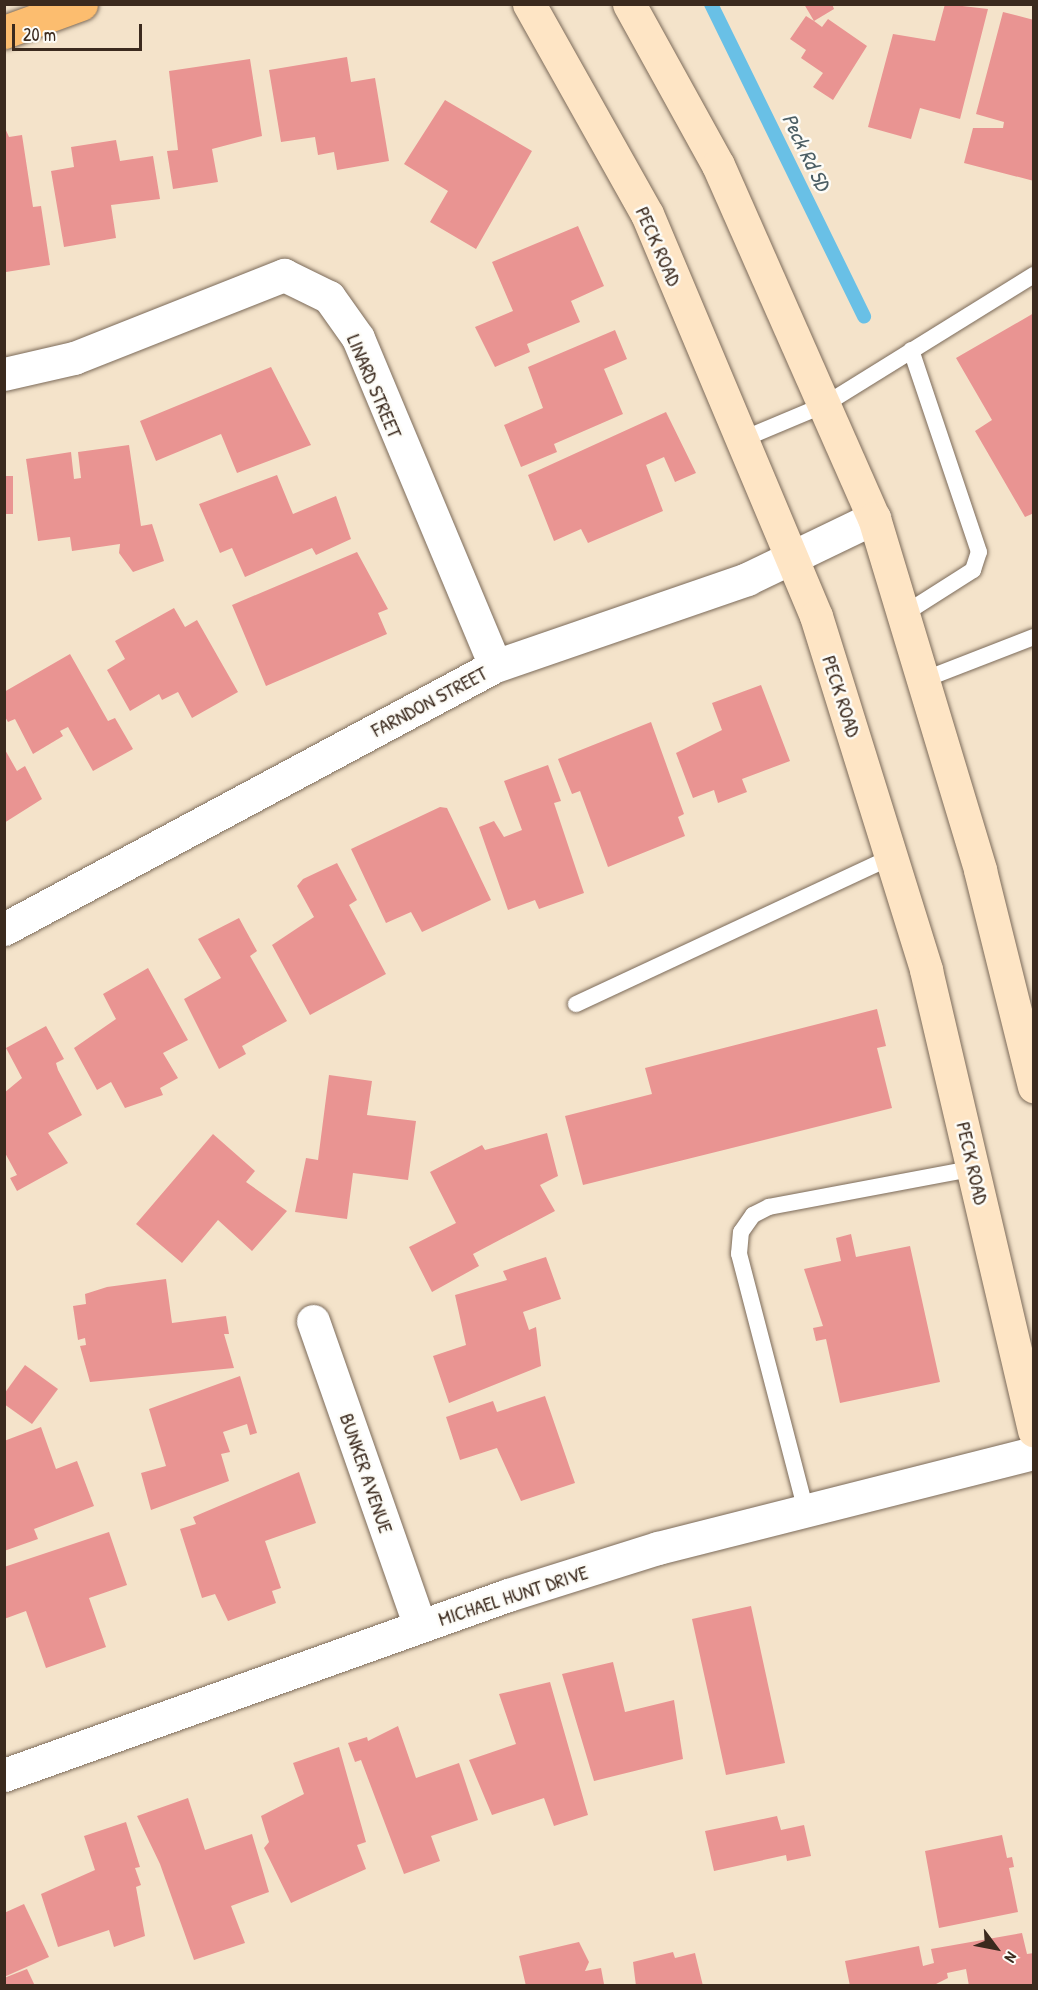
<!DOCTYPE html>
<style>
body{margin:0}
#map{position:relative;width:1038px;height:1990px;overflow:hidden;background:#f4e3ca;font-family:"Patrick Hand",sans-serif}
div>[style]{position:absolute}
.stream>*{height:14px;margin:-7px;padding:0 7px;transform-origin:7px;border-radius:7px;background:#69c0e6}
.building>*{inset:0;background:#e99492}
.roads{filter:drop-shadow(0 0 2px #7c6b5a) drop-shadow(0 0 2px #7c6b5a)}
.lane>*{height:16px;margin:-8px;padding:0 8px;transform-origin:8px;border-radius:8px;background:#fff}
.street>*{height:33px;margin:-16.5px;padding:0 16.5px;transform-origin:16.5px;border-radius:16.5px;background:#fff}
.secondary>*{height:33px;margin:-16.5px;padding:0 16.5px;transform-origin:16.5px;border-radius:16.5px;background:#fee5c5}
.highway>*{height:33px;margin:-16.5px;padding:0 16.5px;transform-origin:16.5px;border-radius:16.5px;background:#fcbd6f}
span{translate:-50% -50%;white-space:nowrap;text-align:center;line-height:1.15;-webkit-text-stroke:5px #fdfcf7;paint-order:stroke}
.street-label{font-size:20px;color:#3b2a1e}
.water-label{font-size:21px;color:#4b5e64;font-style:italic}
.frame{position:absolute;inset:0;border:6px solid #3b2a1e;pointer-events:none}
.north{position:absolute;left:966px;top:1918px;width:60px;height:60px;-webkit-text-stroke:4px #fdfcf7;paint-order:stroke;rotate:122deg;font-size:16px;font-weight:700;line-height:24px;text-align:center;color:#3b2a1e}
.north::after{content:'';display:block;margin:auto;width:21px;height:27px;background:#3b2a1e;clip-path:polygon(50% 0,100% 100%,50% 72%,0 100%)}
.scale{position:absolute;left:12px;top:24px;width:130px;height:27px;box-sizing:border-box;border:3px solid #3b2a1e;border-top:0;padding-left:8px;font-size:18px;line-height:21px;white-space:nowrap;color:#3b2a1e;-webkit-text-stroke:4px #fdfcf7;paint-order:stroke}
</style>
<div id="map">
<div class="stream">
<i style="left:711px;top:4px;width:348px;rotate:63.9deg"></i>
</div>
<div class="building">
<i style="clip-path:polygon(804px 4px,832px 4px,834px 9px,814px 21px,822px 27px,828px 19px,867px 46px,833px 100px,813px 87px,823px 73px,801px 58px,806px 50px,790px 39px,806px 16px,814px 21px)"></i>
<i style="clip-path:polygon(945px 4px,988px 9px,960px 119px,920px 108px,911px 139px,868px 127px,893px 34px,935px 41px)"></i>
<i style="clip-path:polygon(1003px 12px,1034px 20px,1034px 181px,964px 163px,973px 128px,1003px 128px,1004px 122px,976px 114px)"></i>
<i style="clip-path:polygon(347px 57px,351px 82px,375px 78px,389px 161px,337px 170px,334px 152px,318px 155px,315px 137px,281px 142px,269px 70px)"></i>
<i style="clip-path:polygon(250px 59px,262px 136px,212px 149px,218px 182px,173px 189px,167px 151px,178px 150px,169px 71px)"></i>
<i style="clip-path:polygon(445px 100px,532px 151px,476px 249px,430px 222px,448px 191px,404px 164px)"></i>
<i style="clip-path:polygon(4px 126px,9px 137px,22px 135px,33px 207px,41px 206px,50px 265px,6px 272px)"></i>
<i style="clip-path:polygon(116px 140px,120px 161px,153px 156px,160px 199px,111px 205px,116px 238px,64px 247px,51px 171px,74px 167px,71px 147px)"></i>
<i style="clip-path:polygon(578px 226px,604px 286px,571px 301px,580px 322px,527px 344px,530px 352px,495px 367px,475px 327px,513px 311px,492px 262px)"></i>
<i style="clip-path:polygon(1034px 313px,1034px 513px,1025px 517px,975px 431px,992px 420px,956px 358px)"></i>
<i style="clip-path:polygon(615px 330px,627px 359px,604px 369px,623px 414px,554px 444px,557px 452px,521px 467px,504px 425px,543px 408px,528px 367px)"></i>
<i style="clip-path:polygon(271px 367px,311px 445px,237px 473px,221px 434px,156px 461px,140px 421px)"></i>
<i style="clip-path:polygon(666px 412px,696px 473px,675px 482px,664px 457px,646px 465px,663px 511px,588px 543px,581px 529px,554px 541px,528px 475px)"></i>
<i style="clip-path:polygon(129px 445px,141px 526px,152px 524px,164px 561px,133px 572px,119px 553px,120px 544px,72px 551px,70px 537px,38px 541px,26px 459px,71px 452px,74px 479px,81px 478px,78px 452px)"></i>
<i style="clip-path:polygon(277px 475px,293px 514px,336px 496px,351px 539px,316px 555px,312px 548px,245px 577px,232px 548px,220px 553px,199px 504px)"></i>
<i style="clip-path:polygon(4px 476px,13px 476px,13px 514px,4px 514px)"></i>
<i style="clip-path:polygon(357px 552px,388px 609px,378px 613px,387px 634px,266px 686px,232px 605px)"></i>
<i style="clip-path:polygon(174px 608px,185px 627px,197px 620px,238px 692px,192px 718px,178px 692px,162px 700px,159px 694px,130px 711px,107px 670px,125px 659px,115px 641px)"></i>
<i style="clip-path:polygon(70px 654px,108px 721px,115px 718px,133px 749px,93px 771px,68px 727px,60px 731px,63px 736px,33px 754px,15px 719px,8px 722px,4px 715px,4px 692px)"></i>
<i style="clip-path:polygon(761px 685px,790px 761px,742px 779px,747px 792px,718px 803px,714px 790px,693px 798px,676px 753px,722px 730px,712px 703px)"></i>
<i style="clip-path:polygon(651px 722px,684px 814px,678px 817px,685px 836px,608px 867px,580px 791px,572px 794px,558px 759px)"></i>
<i style="clip-path:polygon(4px 748px,17px 771px,25px 766px,42px 799px,4px 823px)"></i>
<i style="clip-path:polygon(548px 765px,561px 801px,554px 803px,584px 893px,539px 909px,535px 900px,508px 910px,479px 827px,494px 821px,504px 837px,522px 830px,504px 781px)"></i>
<i style="clip-path:polygon(440px 807px,447px 808px,491px 900px,422px 932px,411px 912px,386px 923px,351px 849px)"></i>
<i style="clip-path:polygon(337px 863px,357px 900px,349px 905px,386px 974px,310px 1015px,272px 945px,314px 917px,297px 886px,303px 879px)"></i>
<i style="clip-path:polygon(239px 918px,257px 951px,250px 956px,287px 1021px,242px 1046px,246px 1054px,219px 1069px,184px 999px,221px 978px,198px 939px)"></i>
<i style="clip-path:polygon(148px 968px,188px 1040px,163px 1053px,178px 1078px,160px 1088px,163px 1095px,125px 1108px,111px 1082px,97px 1090px,74px 1048px,116px 1019px,103px 994px)"></i>
<i style="clip-path:polygon(877px 1009px,886px 1046px,877px 1048px,892px 1108px,583px 1185px,565px 1116px,652px 1094px,645px 1068px)"></i>
<i style="clip-path:polygon(46px 1026px,64px 1059px,56px 1063px,58px 1070px,82px 1115px,48px 1133px,68px 1163px,17px 1191px,10px 1178px,17px 1175px,4px 1151px,4px 1093px,22px 1078px,6px 1048px)"></i>
<i style="clip-path:polygon(329px 1075px,372px 1081px,367px 1115px,416px 1121px,408px 1180px,353px 1173px,347px 1219px,295px 1212px,306px 1158px,318px 1160px)"></i>
<i style="clip-path:polygon(547px 1133px,558px 1176px,540px 1185px,555px 1211px,473px 1254px,479px 1266px,432px 1292px,409px 1247px,456px 1223px,430px 1172px,482px 1145px,485px 1150px)"></i>
<i style="clip-path:polygon(213px 1134px,255px 1171px,246px 1182px,287px 1211px,252px 1251px,218px 1220px,182px 1263px,136px 1224px)"></i>
<i style="clip-path:polygon(851px 1234px,856px 1257px,910px 1246px,940px 1382px,840px 1403px,826px 1339px,816px 1341px,813px 1328px,823px 1326px,804px 1269px,841px 1261px,836px 1238px)"></i>
<i style="clip-path:polygon(546px 1257px,561px 1299px,523px 1312px,529px 1330px,536px 1327px,541px 1366px,449px 1403px,433px 1356px,466px 1345px,455px 1295px,507px 1280px,503px 1271px)"></i>
<i style="clip-path:polygon(166px 1279px,172px 1323px,226px 1316px,229px 1334px,224px 1334px,234px 1368px,90px 1382px,80px 1346px,86px 1345px,85px 1338px,78px 1340px,73px 1306px,86px 1304px,85px 1294px,107px 1287px)"></i>
<i style="clip-path:polygon(25px 1365px,58px 1389px,32px 1424px,4px 1404px,4px 1394px)"></i>
<i style="clip-path:polygon(240px 1376px,257px 1433px,250px 1435px,247px 1424px,223px 1432px,230px 1452px,221px 1454px,229px 1481px,151px 1510px,141px 1473px,166px 1466px,149px 1409px)"></i>
<i style="clip-path:polygon(545px 1396px,575px 1483px,521px 1501px,497px 1448px,460px 1460px,446px 1417px,493px 1401px,497px 1412px)"></i>
<i style="clip-path:polygon(41px 1427px,56px 1469px,77px 1461px,94px 1506px,34px 1529px,38px 1539px,4px 1551px,4px 1441px)"></i>
<i style="clip-path:polygon(299px 1472px,316px 1523px,265px 1541px,281px 1588px,272px 1591px,276px 1603px,228px 1621px,215px 1594px,202px 1598px,180px 1529px,196px 1524px,193px 1517px)"></i>
<i style="clip-path:polygon(109px 1532px,127px 1585px,89px 1598px,106px 1647px,46px 1668px,26px 1611px,4px 1619px,4px 1567px)"></i>
<i style="clip-path:polygon(751px 1606px,785px 1763px,726px 1775px,692px 1619px)"></i>
<i style="clip-path:polygon(613px 1662px,625px 1712px,674px 1700px,683px 1759px,594px 1781px,562px 1674px)"></i>
<i style="clip-path:polygon(550px 1682px,588px 1815px,554px 1826px,544px 1798px,492px 1815px,469px 1760px,516px 1744px,499px 1694px)"></i>
<i style="clip-path:polygon(398px 1726px,416px 1778px,459px 1763px,478px 1820px,431px 1836px,440px 1861px,404px 1874px,361px 1760px,355px 1762px,348px 1743px,367px 1737px,368px 1741px)"></i>
<i style="clip-path:polygon(339px 1747px,366px 1842px,357px 1845px,366px 1869px,291px 1903px,264px 1848px,269px 1842px,261px 1816px,304px 1794px,293px 1763px)"></i>
<i style="clip-path:polygon(188px 1798px,205px 1850px,252px 1834px,269px 1892px,231px 1906px,245px 1943px,194px 1960px,160px 1864px,137px 1816px)"></i>
<i style="clip-path:polygon(777px 1816px,781px 1830px,804px 1825px,811px 1856px,787px 1861px,786px 1855px,714px 1871px,705px 1831px)"></i>
<i style="clip-path:polygon(126px 1822px,140px 1867px,135px 1868px,141px 1885px,136px 1887px,145px 1936px,114px 1947px,109px 1930px,58px 1947px,41px 1894px,95px 1870px,84px 1836px)"></i>
<i style="clip-path:polygon(1002px 1835px,1007px 1858px,1012px 1857px,1014px 1867px,1009px 1868px,1018px 1912px,939px 1928px,925px 1851px)"></i>
<i style="clip-path:polygon(24px 1904px,49px 1957px,4px 1977px,4px 1913px)"></i>
<i style="clip-path:polygon(1022px 1933px,1027px 1954px,1034px 1953px,1034px 1986px,969px 1986px,966px 1969px,947px 1973px,948px 1978px,932px 1986px,850px 1986px,845px 1961px,919px 1946px,923px 1966px,934px 1963px,931px 1949px)"></i>
<i style="clip-path:polygon(579px 1942px,589px 1962px,585px 1971px,601px 1968px,604px 1984px,526px 1986px,519px 1956px)"></i>
<i style="clip-path:polygon(673px 1952px,675px 1958px,695px 1953px,703px 1986px,636px 1986px,633px 1962px)"></i>
<i style="clip-path:polygon(27px 1969px,35px 1986px,4px 1986px,4px 1978px)"></i>
</div>
<div class="roads">
<div class="lane">
<i style="left:743px;top:439px;width:88px;rotate:-22.8deg"></i>
<i style="left:824px;top:405px;width:247px;rotate:-31.8deg"></i>
<i style="left:904px;top:614px;width:82px;rotate:-32.5deg"></i>
<i style="left:973px;top:570px;width:19px;rotate:-72deg"></i>
<i style="left:979px;top:552px;width:213px;rotate:-108.6deg"></i>
<i style="left:923px;top:680px;width:119px;rotate:-21.2deg"></i>
<i style="left:576px;top:1004px;width:350px;rotate:-25deg"></i>
<i style="left:806px;top:1511px;width:266px;rotate:-104.6deg"></i>
<i style="left:739px;top:1254px;width:22px;rotate:-85deg"></i>
<i style="left:741px;top:1232px;width:21px;rotate:-55deg"></i>
<i style="left:753px;top:1215px;width:18px;rotate:-27deg"></i>
<i style="left:769px;top:1207px;width:210px;rotate:-10.7deg"></i>
</div>
<div class="street">
<i style="left:4px;top:374px;width:72px;rotate:-12.9deg"></i>
<i style="left:74px;top:358px;width:226px;rotate:-21.6deg"></i>
<i style="left:284px;top:275px;width:50px;rotate:26.1deg"></i>
<i style="left:329px;top:297px;width:50px;rotate:54.7deg"></i>
<i style="left:358px;top:338px;width:355px;rotate:67.3deg"></i>
<i style="left:4px;top:929px;width:557px;rotate:-28.18deg"></i>
<i style="left:495px;top:666px;width:267px;rotate:-19deg"></i>
<i style="left:747px;top:579px;width:141px;rotate:-25.7deg"></i>
<i style="left:313px;top:1321px;width:323px;rotate:70.7deg"></i>
<i style="left:4px;top:1775px;width:535px;rotate:-19.65deg"></i>
<i style="left:508px;top:1595px;width:157px;rotate:-17.4deg"></i>
<i style="left:658px;top:1548px;width:388px;rotate:-14.2deg"></i>
</div>
<div class="secondary">
<i style="left:529px;top:4px;width:241px;rotate:60.7deg"></i>
<i style="left:647px;top:214px;width:436px;rotate:67.2deg"></i>
<i style="left:816px;top:616px;width:371px;rotate:72.7deg"></i>
<i style="left:926px;top:970px;width:473px;rotate:76.8deg"></i>
<i style="left:629px;top:4px;width:184px;rotate:61.1deg"></i>
<i style="left:718px;top:165px;width:386px;rotate:66.2deg"></i>
<i style="left:874px;top:518px;width:368px;rotate:73.2deg"></i>
<i style="left:980px;top:870px;width:223px;rotate:76deg"></i>
</div>
<div class="highway">
<i style="left:4px;top:32px;width:82px;rotate:-20deg"></i>
</div>
</div>
<div class="street-label">
<span style="left:659px;top:246px;rotate:66deg">PECK ROAD</span>
<span style="left:375px;top:386px;rotate:67deg">LINARD STREET</span>
<span style="left:842px;top:696px;rotate:72deg">PECK ROAD</span>
<span style="left:429px;top:701px;rotate:-28deg">FARNDON STREET</span>
<span style="left:973px;top:1163px;rotate:77deg">PECK ROAD</span>
<span style="left:367px;top:1473px;rotate:71deg">BUNKER AVENUE</span>
<span style="left:513px;top:1595px;rotate:-18deg">MICHAEL HUNT DRIVE</span>
</div>
<div class="water-label">
<span style="left:806px;top:152px;rotate:64deg">Peck Rd SD</span>
</div>
<div class="frame"></div>
<div class="north">N</div>
<div class="scale">20 m</div>
</div>
